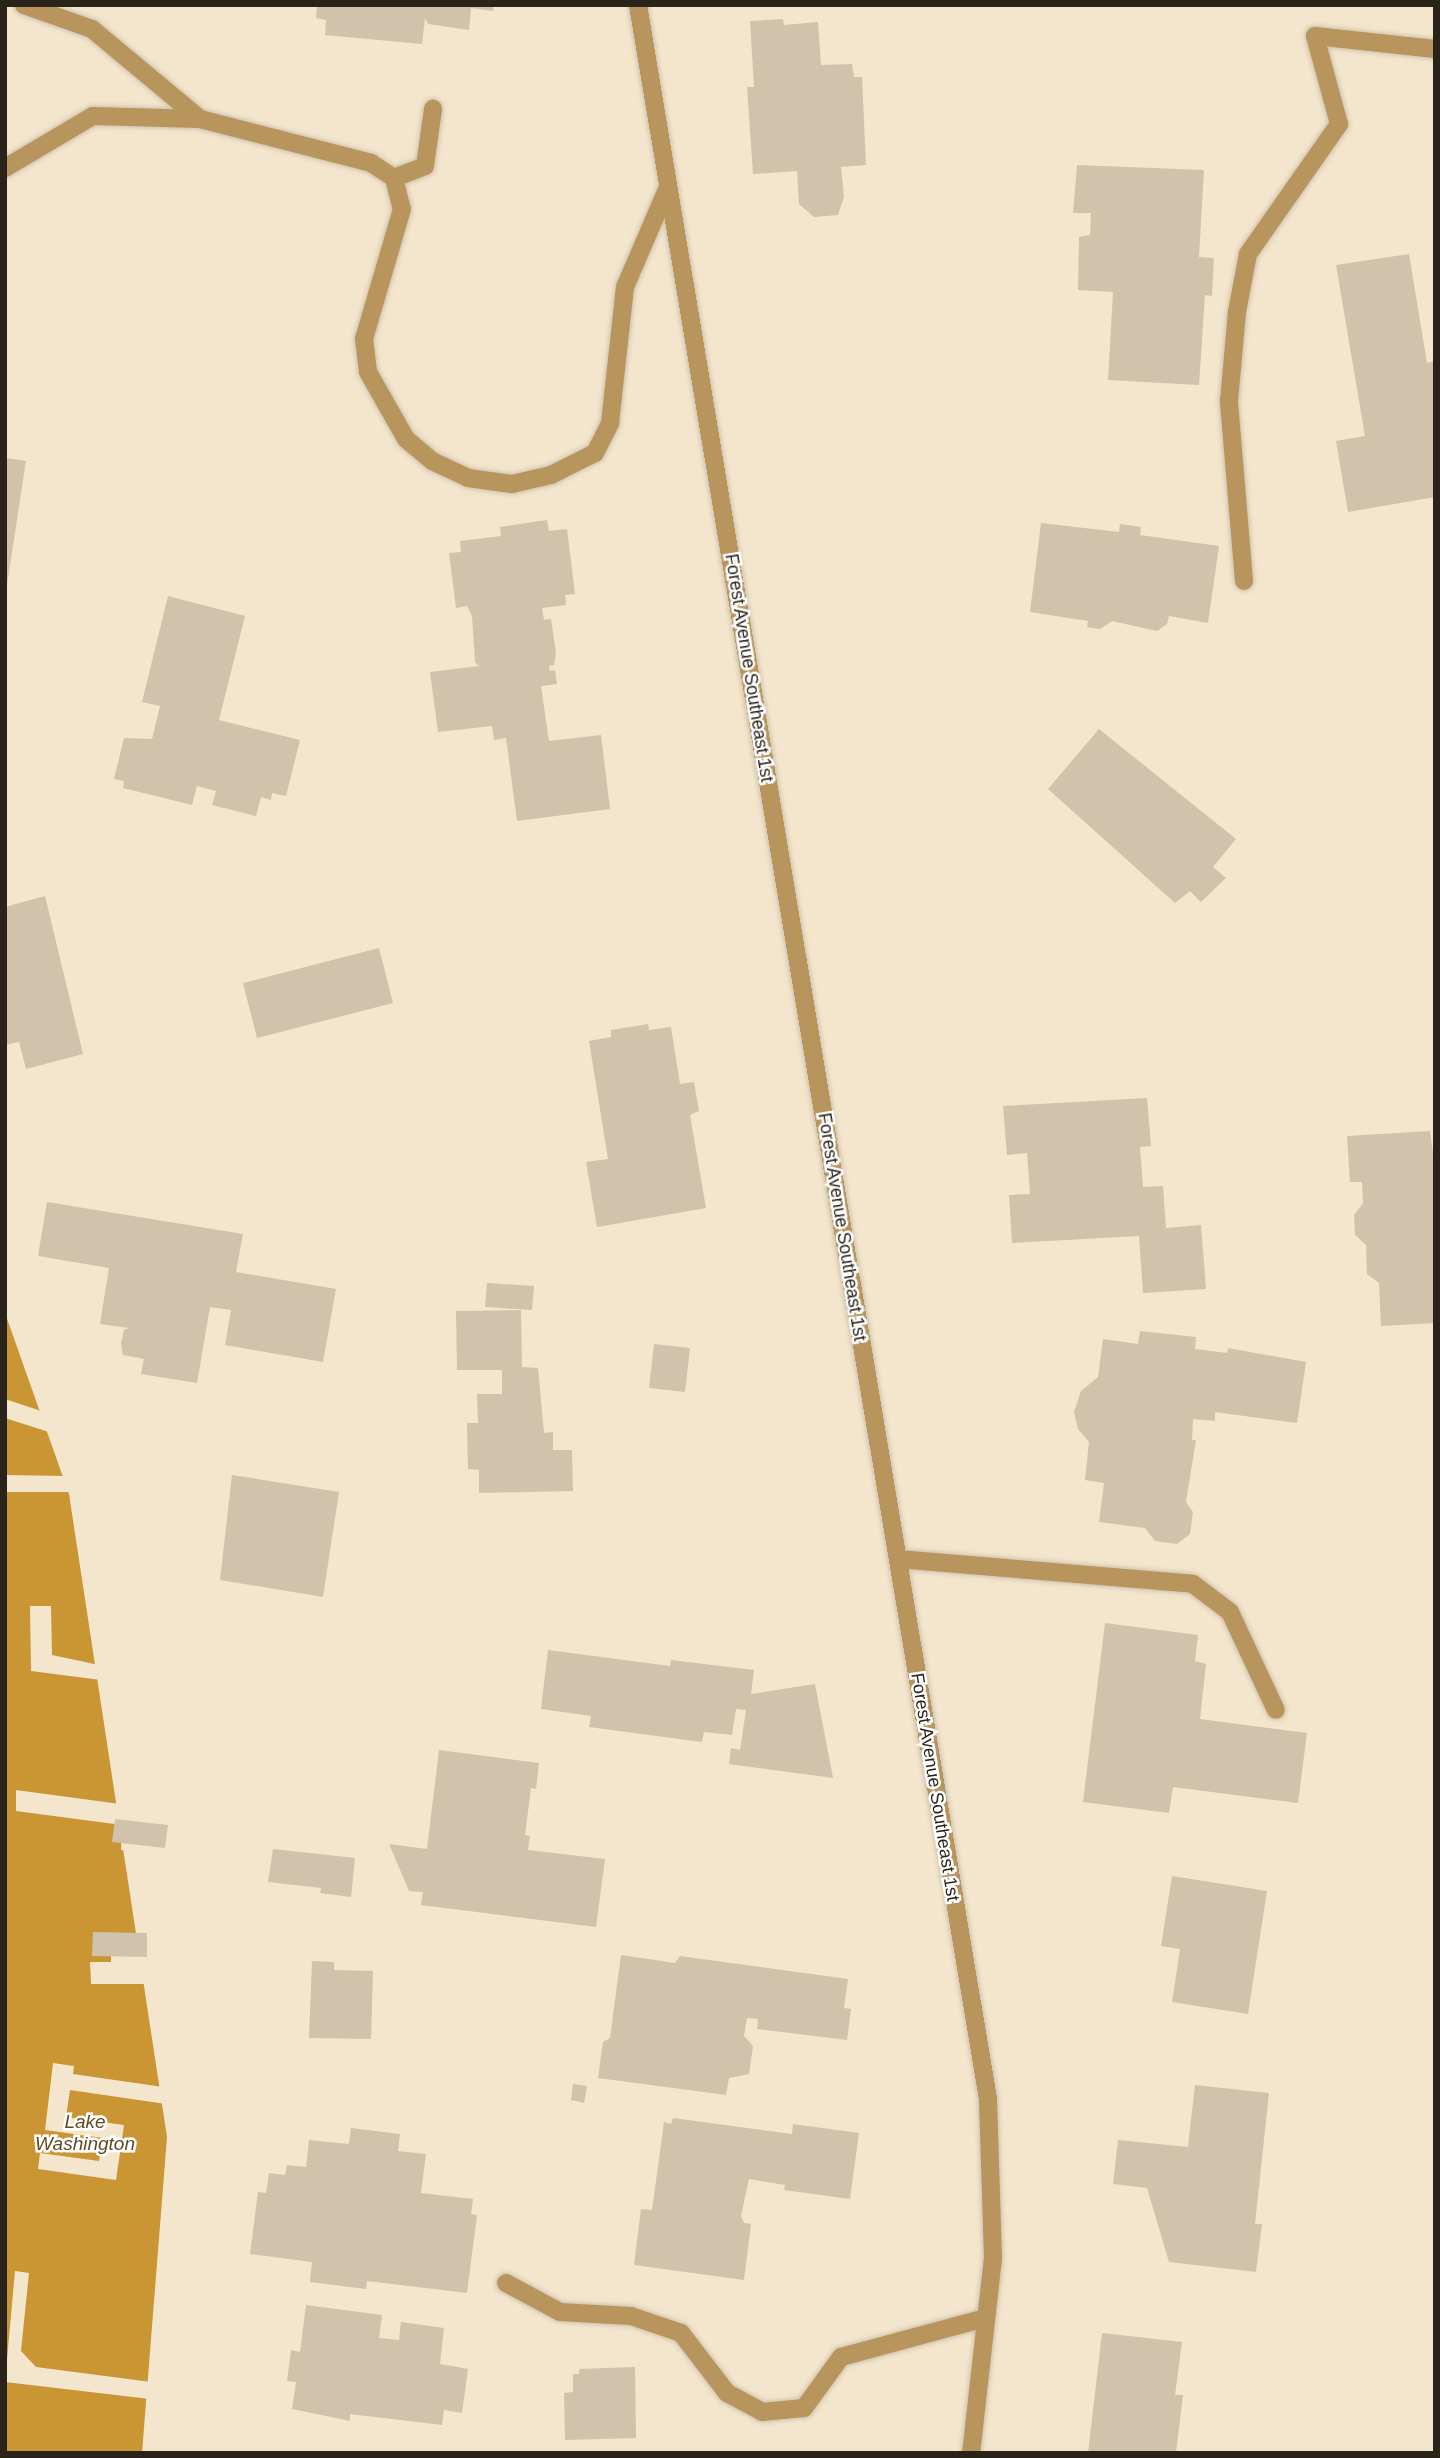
<!DOCTYPE html>
<style>
body{margin:0}
#map{position:relative;width:1440px;height:2458px;overflow:hidden;background:#f4e5cd;font-family:Helvetica,sans-serif}
div>[style]{position:absolute}
.water>*{inset:0;background:#ca9634}
.pier>*{inset:0;background:#f4e5cd}
.building>*{inset:0;background:#d1c2ab}
.roads{filter:drop-shadow(0 0 2px #cfc2ad) drop-shadow(0 0 2px #cfc2ad)}
.service>*{height:18px;margin:-9px;padding:0 9px;transform-origin:9px;border-radius:9px;background:#b7955d}
.minor>*{height:18px;margin:-9px;padding:0 9px;transform-origin:9px;border-radius:9px;background:#b7955d}
span{translate:-50% -50%;white-space:nowrap;text-align:center;line-height:1.15;-webkit-text-stroke:5px #fff;paint-order:stroke}
.street-label{font-size:18px;color:#29231a}
.water-label{font-size:19px;color:#604a23;font-style:italic}
.frame{position:absolute;inset:0;border:7px solid #29231a;pointer-events:none}
</style>
<div id="map">
<div class="water">
<i style="clip-path:polygon(5px 1313px,69px 1494px,167px 2137px,142px 2453px,5px 2453px)"></i>
</div>
<div class="pier">
<i style="clip-path:polygon(5px 1399px,44px 1412px,52px 1433px,5px 1418px)"></i>
<i style="clip-path:polygon(5px 1475px,66px 1476px,72px 1492px,5px 1492px)"></i>
<i style="clip-path:polygon(30px 1606px,51px 1606px,52px 1655px,99px 1665px,101px 1680px,31px 1671px)"></i>
<i style="clip-path:polygon(16px 1790px,120px 1804px,127px 1851px,121px 1850px,122px 1825px,16px 1811px)"></i>
<i style="clip-path:polygon(111px 1935px,140px 1937px,148px 1984px,91px 1984px,90px 1962px,111px 1962px)"></i>
<i style="clip-path:polygon(53px 2063px,74px 2066px,73px 2074px,163px 2087px,166px 2104px,70px 2090px,66px 2117px,124px 2125px,116px 2180px,38px 2169px,40px 2153px,99px 2161px,103px 2138px,45px 2130px)"></i>
<i style="clip-path:polygon(15px 2271px,29px 2273px,21px 2351px,36px 2367px,151px 2382px,150px 2399px,5px 2382px)"></i>
</div>
<div class="building">
<i style="clip-path:polygon(317px 5px,494px 5px,493px 11px,471px 8px,469px 30px,428px 24px,425px 18px,422px 44px,325px 35px,326px 20px,316px 18px)"></i>
<i style="clip-path:polygon(783px 19px,784px 25px,818px 22px,821px 65px,852px 64px,854px 77px,862px 77px,866px 165px,841px 167px,844px 197px,838px 215px,814px 217px,799px 204px,797px 171px,753px 174px,747px 87px,754px 87px,750px 21px)"></i>
<i style="clip-path:polygon(1077px 165px,1204px 170px,1199px 257px,1214px 258px,1212px 296px,1205px 295px,1199px 385px,1108px 380px,1113px 292px,1078px 290px,1079px 237px,1090px 235px,1091px 213px,1073px 213px)"></i>
<i style="clip-path:polygon(1409px 254px,1427px 363px,1435px 361px,1435px 497px,1348px 512px,1336px 441px,1365px 436px,1336px 265px)"></i>
<i style="clip-path:polygon(5px 458px,26px 461px,5px 598px)"></i>
<i style="clip-path:polygon(547px 520px,549px 531px,567px 529px,575px 594px,565px 595px,566px 605px,542px 608px,544px 620px,551px 619px,556px 653px,554px 665px,549px 666px,550px 671px,555px 670px,557px 684px,541px 686px,549px 741px,601px 735px,610px 809px,517px 821px,506px 738px,494px 740px,492px 726px,438px 732px,430px 672px,479px 666px,475px 662px,472px 616px,467px 606px,456px 608px,449px 553px,461px 552px,460px 541px,501px 536px,500px 527px)"></i>
<i style="clip-path:polygon(1041px 523px,1119px 532px,1120px 524px,1141px 527px,1140px 535px,1219px 546px,1208px 623px,1169px 616px,1167px 624px,1157px 631px,1112px 621px,1100px 629px,1087px 627px,1088px 621px,1030px 612px)"></i>
<i style="clip-path:polygon(168px 596px,245px 616px,219px 720px,300px 740px,286px 796px,272px 793px,271px 800px,261px 797px,256px 816px,212px 805px,216px 791px,197px 786px,192px 805px,123px 788px,124px 781px,114px 779px,124px 738px,152px 739px,160px 706px,142px 702px)"></i>
<i style="clip-path:polygon(1099px 729px,1236px 839px,1213px 867px,1226px 878px,1201px 902px,1190px 891px,1175px 903px,1048px 789px)"></i>
<i style="clip-path:polygon(45px 896px,83px 1054px,26px 1069px,19px 1042px,5px 1045px,5px 907px)"></i>
<i style="clip-path:polygon(379px 948px,393px 1003px,257px 1038px,243px 983px)"></i>
<i style="clip-path:polygon(648px 1024px,649px 1030px,671px 1027px,680px 1084px,694px 1082px,699px 1111px,690px 1115px,706px 1208px,597px 1227px,586px 1162px,608px 1159px,589px 1041px,611px 1037px,611px 1030px)"></i>
<i style="clip-path:polygon(1147px 1098px,1151px 1146px,1140px 1147px,1143px 1187px,1163px 1186px,1166px 1228px,1201px 1225px,1206px 1289px,1143px 1293px,1139px 1236px,1012px 1243px,1009px 1195px,1030px 1194px,1027px 1153px,1007px 1155px,1003px 1106px)"></i>
<i style="clip-path:polygon(1430px 1131px,1435px 1168px,1435px 1323px,1381px 1326px,1379px 1283px,1367px 1274px,1366px 1245px,1355px 1235px,1354px 1215px,1363px 1203px,1362px 1182px,1350px 1182px,1347px 1136px)"></i>
<i style="clip-path:polygon(47px 1202px,243px 1234px,236px 1272px,336px 1289px,323px 1362px,225px 1345px,231px 1310px,210px 1307px,197px 1383px,141px 1374px,144px 1359px,123px 1355px,121px 1343px,124px 1330px,129px 1328px,100px 1324px,109px 1268px,38px 1256px)"></i>
<i style="clip-path:polygon(487px 1283px,534px 1286px,532px 1310px,485px 1307px)"></i>
<i style="clip-path:polygon(521px 1310px,522px 1367px,538px 1368px,544px 1433px,553px 1432px,553px 1450px,572px 1450px,573px 1491px,479px 1493px,479px 1470px,468px 1469px,467px 1423px,478px 1423px,477px 1394px,502px 1394px,502px 1370px,457px 1370px,456px 1311px)"></i>
<i style="clip-path:polygon(1140px 1331px,1196px 1337px,1195px 1349px,1227px 1353px,1228px 1348px,1306px 1362px,1297px 1423px,1215px 1412px,1215px 1421px,1193px 1419px,1192px 1440px,1196px 1440px,1186px 1502px,1193px 1512px,1190px 1534px,1177px 1544px,1155px 1541px,1145px 1528px,1099px 1522px,1104px 1483px,1085px 1480px,1089px 1442px,1078px 1429px,1074px 1412px,1081px 1391px,1098px 1377px,1103px 1339px,1138px 1344px)"></i>
<i style="clip-path:polygon(654px 1344px,690px 1348px,685px 1392px,649px 1388px)"></i>
<i style="clip-path:polygon(232px 1475px,339px 1492px,323px 1597px,220px 1580px)"></i>
<i style="clip-path:polygon(1105px 1623px,1198px 1635px,1195px 1661px,1206px 1664px,1200px 1719px,1307px 1733px,1298px 1803px,1173px 1787px,1169px 1813px,1083px 1802px)"></i>
<i style="clip-path:polygon(548px 1650px,670px 1666px,671px 1660px,754px 1670px,751px 1694px,815px 1684px,833px 1778px,729px 1764px,731px 1748px,740px 1750px,746px 1710px,736px 1709px,732px 1735px,704px 1732px,702px 1742px,589px 1727px,591px 1716px,541px 1709px)"></i>
<i style="clip-path:polygon(439px 1750px,539px 1763px,536px 1789px,531px 1788px,525px 1835px,530px 1836px,528px 1850px,605px 1859px,596px 1927px,421px 1905px,423px 1892px,409px 1891px,389px 1844px,427px 1849px)"></i>
<i style="clip-path:polygon(115px 1819px,168px 1825px,165px 1848px,112px 1842px)"></i>
<i style="clip-path:polygon(273px 1849px,355px 1858px,351px 1897px,320px 1893px,321px 1888px,268px 1882px)"></i>
<i style="clip-path:polygon(1172px 1876px,1267px 1891px,1248px 2014px,1172px 2002px,1180px 1949px,1161px 1946px)"></i>
<i style="clip-path:polygon(93px 1932px,147px 1933px,147px 1957px,92px 1956px)"></i>
<i style="clip-path:polygon(621px 1955px,675px 1963px,680px 1956px,848px 1979px,844px 2008px,851px 2009px,847px 2040px,757px 2029px,758px 2019px,747px 2018px,744px 2036px,753px 2046px,749px 2074px,729px 2078px,726px 2095px,598px 2078px,603px 2042px,610px 2038px)"></i>
<i style="clip-path:polygon(312px 1961px,334px 1962px,334px 1970px,373px 1971px,371px 2039px,309px 2038px)"></i>
<i style="clip-path:polygon(573px 2084px,587px 2086px,584px 2103px,571px 2100px)"></i>
<i style="clip-path:polygon(1195px 2085px,1269px 2093px,1255px 2224px,1262px 2224px,1256px 2272px,1169px 2262px,1147px 2188px,1113px 2184px,1118px 2140px,1188px 2147px)"></i>
<i style="clip-path:polygon(673px 2118px,792px 2134px,793px 2124px,859px 2133px,850px 2199px,784px 2190px,785px 2185px,749px 2179px,741px 2216px,744px 2223px,751px 2224px,744px 2280px,634px 2265px,641px 2209px,652px 2210px,664px 2122px,671px 2124px)"></i>
<i style="clip-path:polygon(351px 2128px,400px 2134px,398px 2151px,426px 2154px,421px 2193px,473px 2199px,471px 2214px,477px 2215px,467px 2293px,367px 2281px,366px 2289px,310px 2282px,312px 2262px,250px 2254px,258px 2192px,266px 2193px,269px 2173px,285px 2175px,287px 2165px,306px 2167px,309px 2140px,349px 2144px)"></i>
<i style="clip-path:polygon(306px 2305px,382px 2315px,379px 2338px,399px 2340px,401px 2322px,444px 2328px,440px 2364px,468px 2369px,462px 2413px,444px 2410px,442px 2425px,350px 2414px,350px 2421px,292px 2409px,296px 2382px,287px 2381px,291px 2350px,300px 2352px)"></i>
<i style="clip-path:polygon(1102px 2333px,1182px 2342px,1175px 2395px,1183px 2395px,1176px 2453px,1088px 2453px)"></i>
<i style="clip-path:polygon(635px 2367px,636px 2438px,565px 2440px,564px 2393px,573px 2392px,573px 2374px,579px 2374px,579px 2369px)"></i>
</div>
<div class="roads">
<div class="service">
<i style="left:898px;top:1559px;width:296px;rotate:4.8deg"></i>
<i style="left:1193px;top:1584px;width:46px;rotate:37.1deg"></i>
<i style="left:1230px;top:1612px;width:108px;rotate:64.9deg"></i>
<i style="left:506px;top:2283px;width:61px;rotate:28.2deg"></i>
<i style="left:560px;top:2312px;width:71px;rotate:3.2deg"></i>
<i style="left:631px;top:2316px;width:53px;rotate:18.8deg"></i>
<i style="left:681px;top:2333px;width:76px;rotate:52.5deg"></i>
<i style="left:727px;top:2393px;width:40px;rotate:28deg"></i>
<i style="left:762px;top:2412px;width:42px;rotate:-5.4deg"></i>
<i style="left:804px;top:2408px;width:63px;rotate:-54deg"></i>
<i style="left:841px;top:2357px;width:150px;rotate:-15.1deg"></i>
</div>
<div class="minor">
<i style="left:24px;top:5px;width:72px;rotate:19.4deg"></i>
<i style="left:92px;top:29px;width:141px;rotate:39.8deg"></i>
<i style="left:200px;top:119px;width:177px;rotate:14.4deg"></i>
<i style="left:371px;top:163px;width:27px;rotate:33deg"></i>
<i style="left:394px;top:178px;width:32px;rotate:76deg"></i>
<i style="left:402px;top:209px;width:135px;rotate:106.3deg"></i>
<i style="left:364px;top:339px;width:33px;rotate:83deg"></i>
<i style="left:368px;top:372px;width:77px;rotate:60.4deg"></i>
<i style="left:406px;top:439px;width:34px;rotate:40deg"></i>
<i style="left:432px;top:461px;width:40px;rotate:25deg"></i>
<i style="left:468px;top:478px;width:44px;rotate:7.8deg"></i>
<i style="left:512px;top:484px;width:40px;rotate:-13deg"></i>
<i style="left:551px;top:475px;width:49px;rotate:-26.6deg"></i>
<i style="left:595px;top:453px;width:34px;rotate:-63deg"></i>
<i style="left:610px;top:423px;width:137px;rotate:-83.7deg"></i>
<i style="left:625px;top:287px;width:109px;rotate:-66.7deg"></i>
<i style="left:638px;top:5px;width:2123px;rotate:80.51deg"></i>
<i style="left:988px;top:2099px;width:159px;rotate:88.2deg"></i>
<i style="left:993px;top:2258px;width:196px;rotate:96.4deg"></i>
<i style="left:5px;top:168px;width:102px;rotate:-30.6deg"></i>
<i style="left:93px;top:116px;width:107px;rotate:1.6deg"></i>
<i style="left:394px;top:178px;width:33px;rotate:-21deg"></i>
<i style="left:425px;top:166px;width:58px;rotate:-82deg"></i>
<i style="left:1244px;top:581px;width:181px;rotate:-94.8deg"></i>
<i style="left:1229px;top:401px;width:89px;rotate:-84.9deg"></i>
<i style="left:1237px;top:312px;width:59px;rotate:-79.3deg"></i>
<i style="left:1248px;top:254px;width:159px;rotate:-55deg"></i>
<i style="left:1339px;top:124px;width:91px;rotate:-105.3deg"></i>
<i style="left:1315px;top:36px;width:121px;rotate:6.2deg"></i>
</div>
</div>
<div class="street-label">
<span style="left:749px;top:668px;rotate:81deg">Forest Avenue Southeast 1st</span>
<span style="left:842px;top:1227px;rotate:81deg">Forest Avenue Southeast 1st</span>
<span style="left:935px;top:1787px;rotate:81deg">Forest Avenue Southeast 1st</span>
</div>
<div class="water-label">
<span style="left:85px;top:2133px">Lake<br>Washington</span>
</div>
<div class="frame"></div>
</div>
